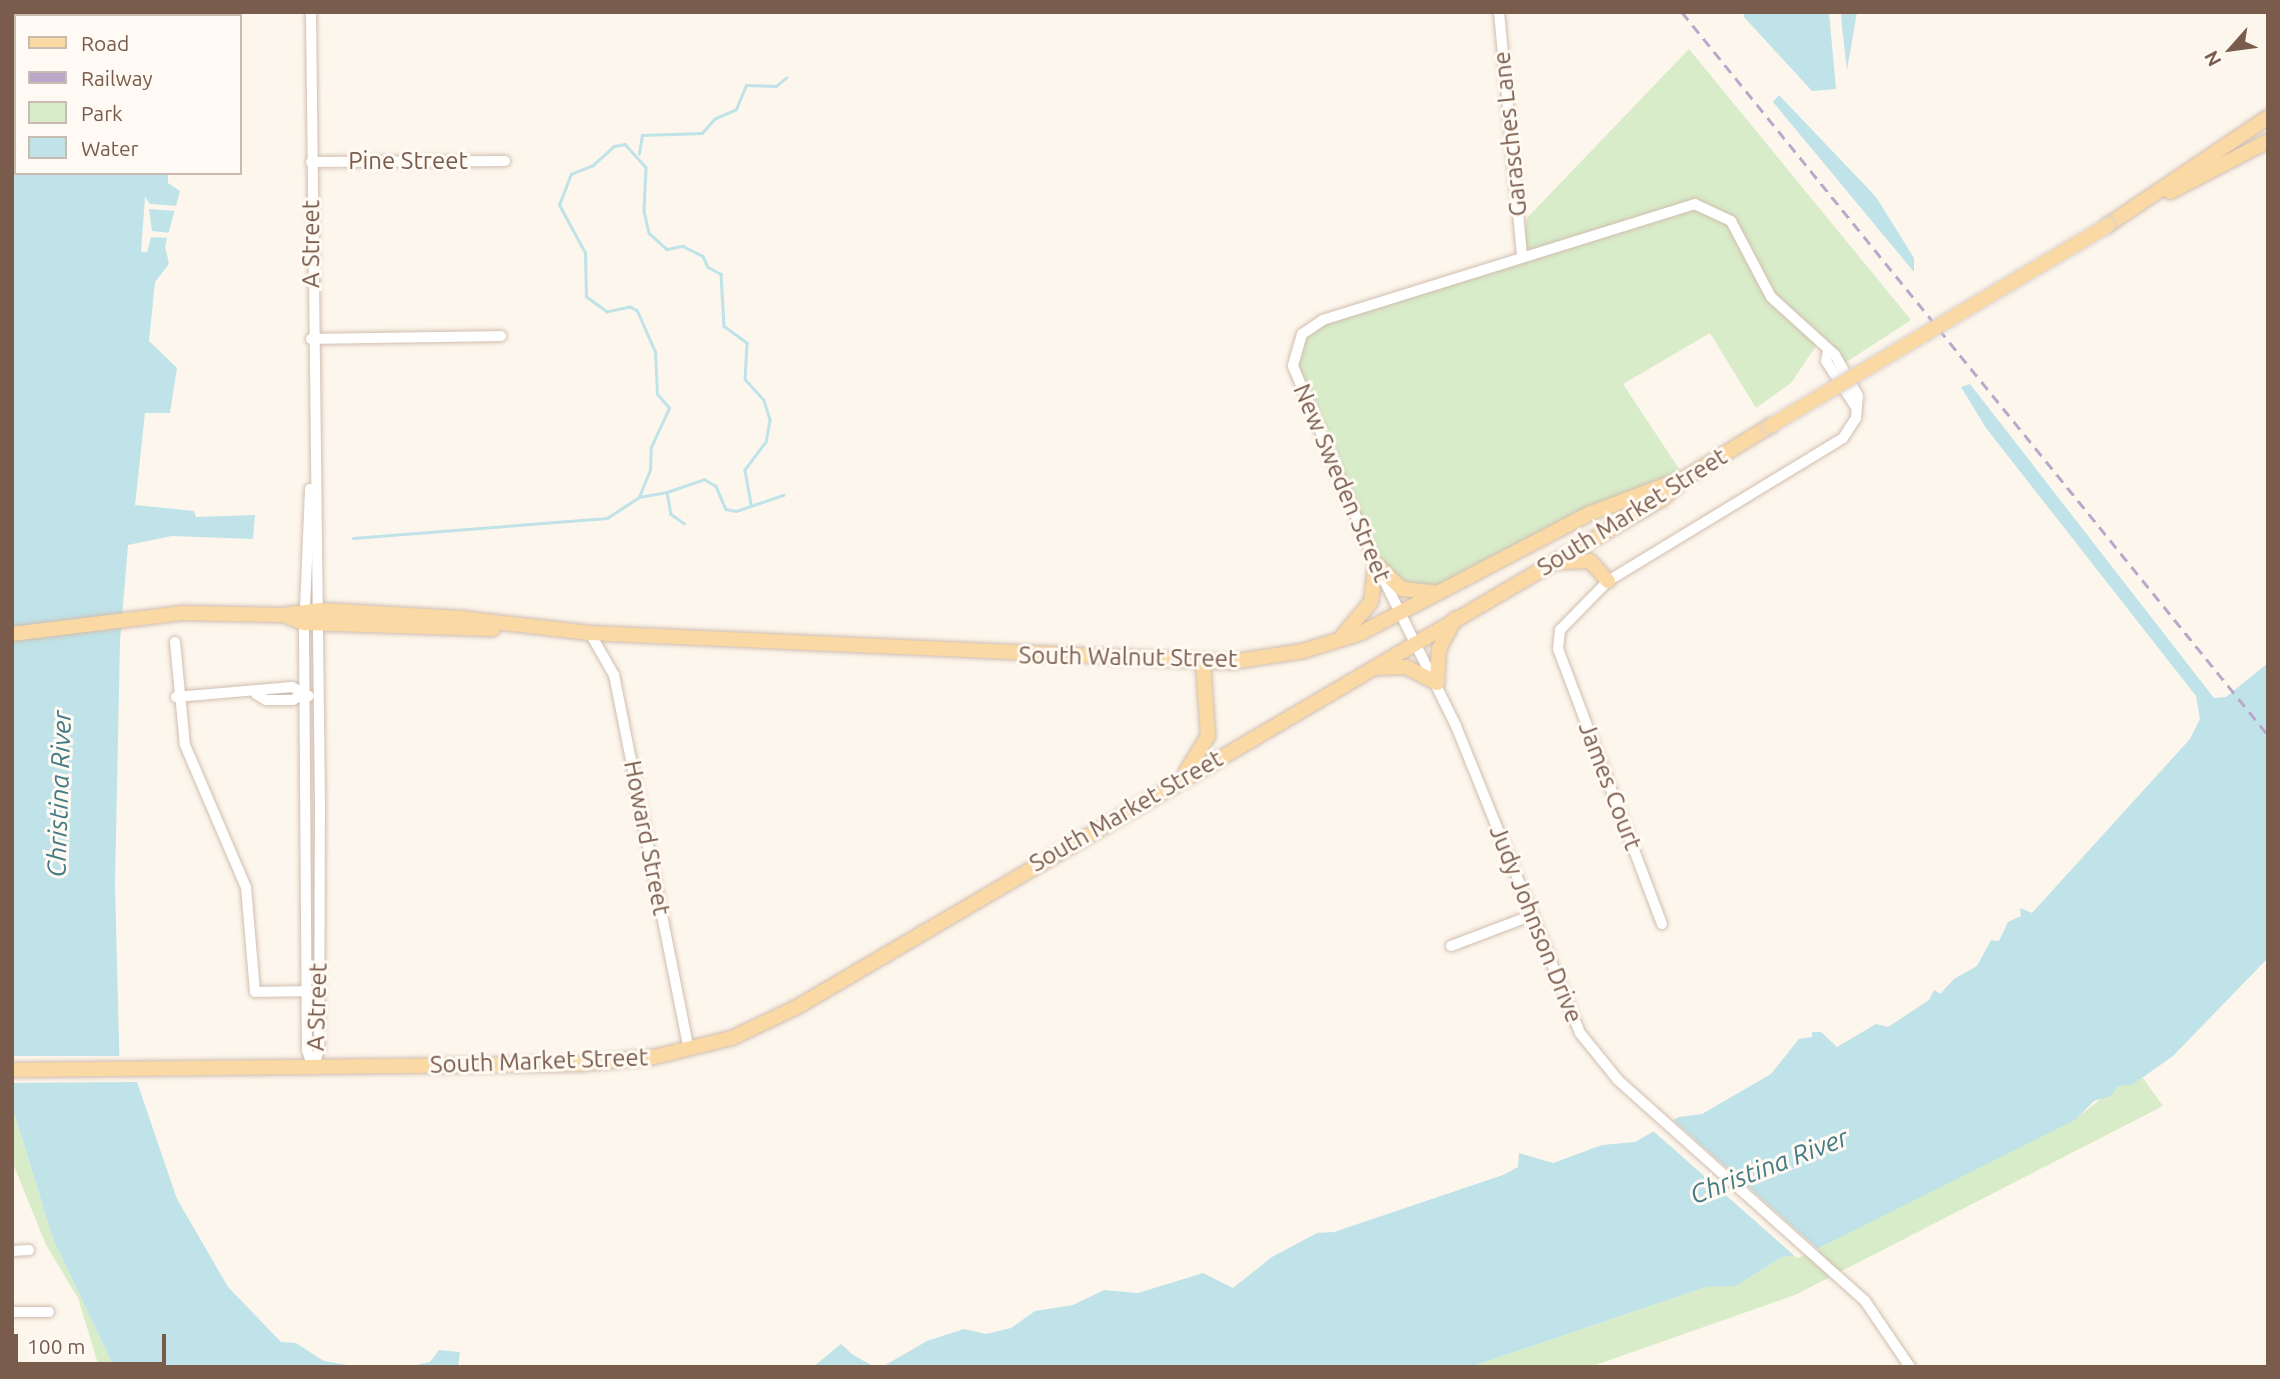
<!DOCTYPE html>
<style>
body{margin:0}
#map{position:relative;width:2280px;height:1379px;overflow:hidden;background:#fdf6ec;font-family:Ubuntu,sans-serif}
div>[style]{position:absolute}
.green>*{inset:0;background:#d8ecc9}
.water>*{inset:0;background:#bfe3e8}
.pier>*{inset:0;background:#fdf6ec}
.stream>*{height:2.5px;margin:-1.25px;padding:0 1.25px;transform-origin:1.25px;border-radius:1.25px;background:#bfe3e8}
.roads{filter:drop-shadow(0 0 2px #d1beb0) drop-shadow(0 0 2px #d1beb0)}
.minor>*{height:10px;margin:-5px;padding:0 5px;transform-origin:5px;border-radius:5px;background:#fff}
.major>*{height:14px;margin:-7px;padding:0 7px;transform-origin:7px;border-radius:7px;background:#fbd9a5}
.rail>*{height:2.5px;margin-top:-1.25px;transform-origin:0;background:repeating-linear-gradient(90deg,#b9a8c9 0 10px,transparent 0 17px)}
.bridges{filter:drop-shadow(0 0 2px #dad1cd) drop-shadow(0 0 2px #dad1cd)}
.major-bridge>*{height:14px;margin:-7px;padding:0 7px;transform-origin:7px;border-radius:7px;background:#fbd9a5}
span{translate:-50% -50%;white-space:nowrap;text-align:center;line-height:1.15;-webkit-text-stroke:6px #fffaf3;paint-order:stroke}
.street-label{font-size:24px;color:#7a5c4d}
.water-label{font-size:26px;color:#437c86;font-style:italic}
.frame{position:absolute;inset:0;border:14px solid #7a5c4d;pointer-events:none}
.legend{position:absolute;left:14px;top:14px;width:228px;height:161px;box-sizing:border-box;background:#fffaf3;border:2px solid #cabbb1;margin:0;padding:9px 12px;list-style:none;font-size:21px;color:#7a5c4d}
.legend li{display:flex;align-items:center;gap:14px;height:35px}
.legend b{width:35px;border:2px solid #cabbb1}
.north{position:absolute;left:2196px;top:14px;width:70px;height:70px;-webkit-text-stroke:5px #fffaf3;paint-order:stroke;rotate:242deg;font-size:19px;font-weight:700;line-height:28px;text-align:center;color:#7a5c4d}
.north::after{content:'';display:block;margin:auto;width:24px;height:32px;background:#7a5c4d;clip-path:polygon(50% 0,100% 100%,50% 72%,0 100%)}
.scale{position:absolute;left:14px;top:1334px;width:152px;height:32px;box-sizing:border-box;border:4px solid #7a5c4d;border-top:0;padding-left:9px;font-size:21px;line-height:24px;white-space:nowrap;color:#7a5c4d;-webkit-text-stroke:5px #fffaf3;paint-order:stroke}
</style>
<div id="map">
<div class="green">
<i style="clip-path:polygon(1689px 49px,1911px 320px,1842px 365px,1818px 343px,1791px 383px,1756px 408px,1710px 333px,1623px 384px,1685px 478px,1608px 506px,1440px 593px,1386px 579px,1296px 376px,1308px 329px,1522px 256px,1527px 218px)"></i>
<i style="clip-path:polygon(2143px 1078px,2163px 1106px,1795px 1295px,1590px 1367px,1470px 1367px,1706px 1287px,1736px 1286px,1782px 1257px,1807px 1254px,2075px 1119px,2118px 1086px)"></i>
<i style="clip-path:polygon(12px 1106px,53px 1239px,114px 1367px,99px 1367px,78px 1298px,46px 1245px,12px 1161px)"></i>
</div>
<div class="water">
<i style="clip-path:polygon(12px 12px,162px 12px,16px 16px,16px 173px,168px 173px,168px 183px,180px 191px,165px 246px,169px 264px,155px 282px,149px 341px,177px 368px,170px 413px,145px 413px,135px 505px,194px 511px,196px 517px,255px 515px,253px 539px,172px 536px,128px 545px,120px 641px,115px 884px,120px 1081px,137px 1082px,177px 1199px,228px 1287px,281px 1342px,296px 1343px,324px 1361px,359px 1367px,114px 1367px,53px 1239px,12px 1106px)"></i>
<i style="clip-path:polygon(1747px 12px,1829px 12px,1836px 89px,1812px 91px,1743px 16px)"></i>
<i style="clip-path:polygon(1841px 12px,1857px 12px,1847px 70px,1842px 27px)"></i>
<i style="clip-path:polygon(1779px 95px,1876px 197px,1914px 258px,1914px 272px,1773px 102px)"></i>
<i style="clip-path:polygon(1970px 384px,2214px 698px,2226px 697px,2268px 663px,2268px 958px,2173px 1056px,2132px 1085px,2118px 1086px,2111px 1096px,2094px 1101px,2075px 1120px,1807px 1254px,1782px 1257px,1736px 1286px,1706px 1287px,1470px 1367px,882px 1367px,927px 1341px,964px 1329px,986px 1334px,1011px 1328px,1035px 1311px,1073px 1305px,1104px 1290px,1138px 1293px,1203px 1273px,1233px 1288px,1272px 1257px,1317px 1233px,1334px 1232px,1503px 1175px,1518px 1167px,1519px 1153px,1553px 1163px,1602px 1145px,1635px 1142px,1679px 1117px,1702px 1114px,1771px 1074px,1799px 1039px,1812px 1037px,1812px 1032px,1821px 1032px,1837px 1047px,1876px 1024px,1888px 1027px,1929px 1000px,1934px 990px,1940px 994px,1954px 979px,1977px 966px,1991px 940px,1999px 941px,2008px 922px,2021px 916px,2020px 908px,2032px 913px,2190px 739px,2200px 719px,2196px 696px,1986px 428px,1961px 387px)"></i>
<i style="clip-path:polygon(841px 1344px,853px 1355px,875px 1367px,813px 1367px)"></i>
<i style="clip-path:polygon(439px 1350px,460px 1352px,458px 1367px,407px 1367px,430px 1362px)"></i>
</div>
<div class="pier">
<i style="clip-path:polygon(145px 197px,150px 204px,179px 206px,177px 211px,149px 209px,152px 231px,171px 233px,170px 238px,151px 237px,147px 252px,141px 252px)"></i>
<i style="clip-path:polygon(12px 1056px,123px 1056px,123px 1078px,141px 1082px,12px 1083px)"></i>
<i style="clip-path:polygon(1671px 1118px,1820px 1251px,1797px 1258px,1651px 1129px)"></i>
</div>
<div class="stream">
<i style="left:639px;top:154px;width:19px;rotate:-81deg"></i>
<i style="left:642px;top:135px;width:60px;rotate:-1.9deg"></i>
<i style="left:702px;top:133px;width:18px;rotate:-49deg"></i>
<i style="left:714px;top:119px;width:24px;rotate:-24deg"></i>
<i style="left:736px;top:109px;width:26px;rotate:-67deg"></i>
<i style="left:746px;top:85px;width:30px;rotate:2deg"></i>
<i style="left:776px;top:86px;width:13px;rotate:-39deg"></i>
<i style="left:667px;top:492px;width:39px;rotate:-19deg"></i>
<i style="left:704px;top:479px;width:14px;rotate:30deg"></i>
<i style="left:716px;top:486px;width:25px;rotate:67deg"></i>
<i style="left:726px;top:509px;width:10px;rotate:11deg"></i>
<i style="left:736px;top:511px;width:50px;rotate:-18.8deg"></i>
<i style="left:639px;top:497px;width:29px;rotate:-68deg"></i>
<i style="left:650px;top:470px;width:23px;rotate:-88deg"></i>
<i style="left:651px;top:447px;width:43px;rotate:-65.2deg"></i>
<i style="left:669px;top:408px;width:18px;rotate:-131deg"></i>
<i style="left:657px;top:394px;width:42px;rotate:-92.7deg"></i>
<i style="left:655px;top:352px;width:45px;rotate:-113.7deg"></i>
<i style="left:637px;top:311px;width:8px;rotate:-150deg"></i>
<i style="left:630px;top:307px;width:24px;rotate:168deg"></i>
<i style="left:607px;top:312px;width:26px;rotate:-144deg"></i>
<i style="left:586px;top:297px;width:44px;rotate:-91.3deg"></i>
<i style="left:585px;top:253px;width:55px;rotate:-118.4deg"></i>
<i style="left:559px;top:205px;width:33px;rotate:-69deg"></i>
<i style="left:571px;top:174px;width:24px;rotate:-22deg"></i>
<i style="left:593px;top:165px;width:28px;rotate:-42deg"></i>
<i style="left:614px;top:146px;width:11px;rotate:-10deg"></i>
<i style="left:625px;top:144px;width:31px;rotate:48deg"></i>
<i style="left:646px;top:167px;width:44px;rotate:92.6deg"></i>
<i style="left:644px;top:211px;width:23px;rotate:77deg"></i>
<i style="left:649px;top:233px;width:24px;rotate:42deg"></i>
<i style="left:667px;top:249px;width:16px;rotate:-11deg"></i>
<i style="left:683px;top:246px;width:22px;rotate:27deg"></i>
<i style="left:703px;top:256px;width:12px;rotate:66deg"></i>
<i style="left:708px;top:267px;width:15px;rotate:28deg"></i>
<i style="left:721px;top:274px;width:52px;rotate:86.7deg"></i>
<i style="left:724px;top:326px;width:29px;rotate:36deg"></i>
<i style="left:747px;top:343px;width:36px;rotate:93deg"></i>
<i style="left:745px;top:379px;width:28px;rotate:48deg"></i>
<i style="left:764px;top:400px;width:21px;rotate:73deg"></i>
<i style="left:770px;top:420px;width:22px;rotate:100deg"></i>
<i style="left:766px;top:442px;width:35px;rotate:127deg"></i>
<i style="left:745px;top:470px;width:34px;rotate:80deg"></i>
<i style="left:353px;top:538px;width:255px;rotate:-4.5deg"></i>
<i style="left:607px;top:518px;width:38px;rotate:-33deg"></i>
<i style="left:639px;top:497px;width:28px;rotate:-10deg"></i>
<i style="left:667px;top:492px;width:22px;rotate:80deg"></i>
<i style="left:671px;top:514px;width:16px;rotate:35deg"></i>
</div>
<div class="roads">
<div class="minor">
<i style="left:311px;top:12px;width:789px;rotate:89.35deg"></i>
<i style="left:320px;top:801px;width:249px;rotate:90.2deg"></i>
<i style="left:319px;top:1050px;width:20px;rotate:108deg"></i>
<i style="left:1499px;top:12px;width:245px;rotate:84.6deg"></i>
<i style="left:311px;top:162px;width:194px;rotate:-0.3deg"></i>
<i style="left:311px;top:339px;width:190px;rotate:-0.9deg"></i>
<i style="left:1828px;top:351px;width:10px;rotate:101deg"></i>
<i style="left:1826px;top:361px;width:55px;rotate:56.9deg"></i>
<i style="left:310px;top:489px;width:143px;rotate:92.4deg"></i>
<i style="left:304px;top:632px;width:418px;rotate:89.6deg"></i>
<i style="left:307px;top:1050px;width:20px;rotate:72deg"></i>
<i style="left:590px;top:633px;width:48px;rotate:60.3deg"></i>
<i style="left:614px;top:675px;width:381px;rotate:78.7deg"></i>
<i style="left:175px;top:642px;width:103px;rotate:84.5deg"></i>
<i style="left:185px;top:745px;width:155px;rotate:66.8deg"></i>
<i style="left:246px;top:887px;width:105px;rotate:85.1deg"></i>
<i style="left:255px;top:992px;width:58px;rotate:-1deg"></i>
<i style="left:256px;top:694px;width:12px;rotate:31deg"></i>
<i style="left:266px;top:700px;width:27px"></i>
<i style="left:293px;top:700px;width:13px;rotate:-32deg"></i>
<i style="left:176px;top:697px;width:116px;rotate:-4.9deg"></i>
<i style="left:292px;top:687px;width:19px;rotate:28deg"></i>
<i style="left:1662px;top:924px;width:294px;rotate:-110.7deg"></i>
<i style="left:1558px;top:649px;width:19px;rotate:-84deg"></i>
<i style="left:1560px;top:630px;width:69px;rotate:-45.6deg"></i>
<i style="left:1608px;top:581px;width:275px;rotate:-31.3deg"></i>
<i style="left:1843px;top:438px;width:24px;rotate:-57deg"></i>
<i style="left:1856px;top:418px;width:22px;rotate:-85deg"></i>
<i style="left:1858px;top:396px;width:47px;rotate:-119.3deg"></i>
<i style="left:1835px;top:355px;width:86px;rotate:-137.8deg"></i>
<i style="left:1771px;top:297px;width:86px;rotate:-117.8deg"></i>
<i style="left:1731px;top:221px;width:40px;rotate:-155deg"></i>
<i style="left:1695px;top:204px;width:390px;rotate:162.7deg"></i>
<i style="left:1323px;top:320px;width:25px;rotate:146deg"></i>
<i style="left:1302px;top:334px;width:33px;rotate:106deg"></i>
<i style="left:1293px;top:366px;width:215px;rotate:67.3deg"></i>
<i style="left:1376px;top:564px;width:181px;rotate:63.7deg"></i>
<i style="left:1456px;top:726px;width:331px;rotate:68deg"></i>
<i style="left:1580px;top:1033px;width:60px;rotate:51deg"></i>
<i style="left:1618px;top:1080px;width:331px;rotate:41.8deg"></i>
<i style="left:1865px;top:1301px;width:80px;rotate:55.7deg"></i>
<i style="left:1451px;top:946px;width:85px;rotate:-20.8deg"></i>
<i style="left:12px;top:1251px;width:17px;rotate:-3deg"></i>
<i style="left:12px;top:1312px;width:37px"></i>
</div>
<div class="major">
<i style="left:2170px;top:192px;width:110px;rotate:-27.5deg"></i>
<i style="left:2108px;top:225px;width:193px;rotate:-34deg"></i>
<i style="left:1559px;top:562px;width:31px;rotate:-2deg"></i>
<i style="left:1590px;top:561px;width:27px;rotate:48deg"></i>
<i style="left:1376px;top:564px;width:36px;rotate:44deg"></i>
<i style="left:1402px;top:589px;width:36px;rotate:6deg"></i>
<i style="left:284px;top:615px;width:22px;rotate:22deg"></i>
<i style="left:304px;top:623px;width:189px;rotate:1.8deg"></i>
<i style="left:12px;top:634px;width:171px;rotate:-7deg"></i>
<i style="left:182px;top:613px;width:102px;rotate:1.1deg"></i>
<i style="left:284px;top:615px;width:35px;rotate:-8deg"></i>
<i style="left:319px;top:610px;width:141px;rotate:3.2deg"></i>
<i style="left:460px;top:618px;width:131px;rotate:6.6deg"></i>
<i style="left:590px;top:633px;width:642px;rotate:2.59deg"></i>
<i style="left:1231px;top:662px;width:73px;rotate:-8.7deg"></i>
<i style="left:1303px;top:651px;width:61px;rotate:-17.2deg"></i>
<i style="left:1361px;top:633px;width:259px;rotate:-27.6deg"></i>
<i style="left:1591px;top:513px;width:96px;rotate:-20.7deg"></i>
<i style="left:1343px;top:635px;width:43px;rotate:-49.7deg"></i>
<i style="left:1371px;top:602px;width:38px;rotate:-83deg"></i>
<i style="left:1374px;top:668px;width:32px;rotate:-2deg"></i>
<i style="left:1406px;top:667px;width:35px;rotate:27deg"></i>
<i style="left:1437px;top:683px;width:34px;rotate:-87deg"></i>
<i style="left:1439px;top:649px;width:34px;rotate:-62deg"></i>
<i style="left:1186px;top:772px;width:42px;rotate:-58.6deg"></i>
<i style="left:1208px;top:736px;width:74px;rotate:-93.9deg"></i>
<i style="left:12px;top:1070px;width:567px;rotate:-0.61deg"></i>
<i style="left:579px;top:1064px;width:75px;rotate:-5.3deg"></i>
<i style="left:654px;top:1057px;width:80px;rotate:-13.7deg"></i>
<i style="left:732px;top:1038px;width:72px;rotate:-25.5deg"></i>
<i style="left:797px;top:1007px;width:1003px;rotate:-30.43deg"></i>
<i style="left:1662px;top:499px;width:31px;rotate:-42deg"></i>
<i style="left:1685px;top:478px;width:100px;rotate:-31.5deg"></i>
</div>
</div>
<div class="rail">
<i style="left:1682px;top:12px;width:931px;rotate:50.97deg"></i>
</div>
<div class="bridges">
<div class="major-bridge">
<i style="left:1770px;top:426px;width:393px;rotate:-30.7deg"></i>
</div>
</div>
<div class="street-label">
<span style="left:1510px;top:134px;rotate:-96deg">Garasches Lane</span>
<span style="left:408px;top:161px">Pine Street</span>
<span style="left:311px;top:244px;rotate:-90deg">A Street</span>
<span style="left:1342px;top:483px;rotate:67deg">New Sweden Street</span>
<span style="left:1632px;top:512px;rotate:-32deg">South Market Street</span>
<span style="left:1128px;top:657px;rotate:1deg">South Walnut Street</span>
<span style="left:1610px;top:786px;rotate:69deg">James Court</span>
<span style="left:1126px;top:811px;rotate:-30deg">South Market Street</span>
<span style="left:647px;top:838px;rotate:79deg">Howard Street</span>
<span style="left:1536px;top:924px;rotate:68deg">Judy Johnson Drive</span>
<span style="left:317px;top:1007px;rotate:-88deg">A Street</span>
<span style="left:539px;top:1061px;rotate:-2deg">South Market Street</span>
</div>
<div class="water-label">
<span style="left:59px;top:794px;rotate:-88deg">Christina River</span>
<span style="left:1769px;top:1166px;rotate:-21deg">Christina River</span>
</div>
<div class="frame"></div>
<ul class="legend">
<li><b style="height:9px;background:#fbd9a5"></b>Road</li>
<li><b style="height:9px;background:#b9a8c9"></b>Railway</li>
<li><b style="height:19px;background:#d8ecc9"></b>Park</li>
<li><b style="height:19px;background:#bfe3e8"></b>Water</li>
</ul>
<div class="north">N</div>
<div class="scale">100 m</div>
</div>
